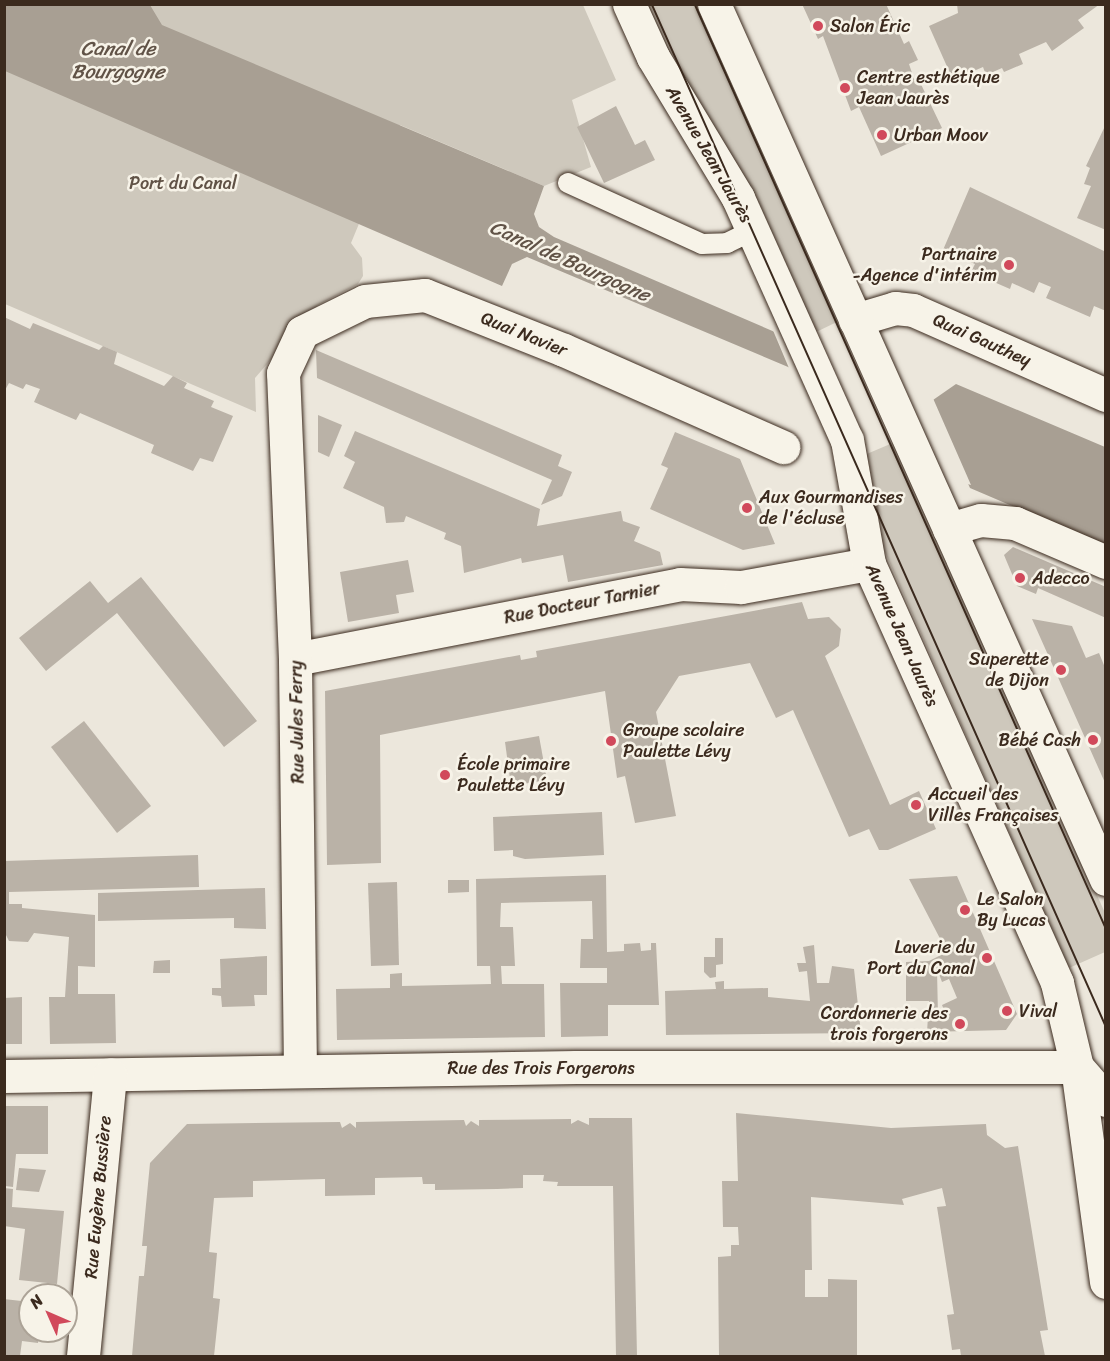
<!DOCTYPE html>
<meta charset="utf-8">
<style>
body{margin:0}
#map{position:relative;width:1110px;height:1361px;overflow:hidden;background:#ece7dc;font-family:Sriracha,sans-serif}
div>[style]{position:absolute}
.green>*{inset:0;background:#cec8bc}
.water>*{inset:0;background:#a89f93}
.pier>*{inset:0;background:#ece7dc}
.building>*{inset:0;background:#bab2a7}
.roads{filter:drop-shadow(0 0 2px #3b2a1e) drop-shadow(0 0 2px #3b2a1e)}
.lane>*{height:20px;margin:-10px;padding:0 10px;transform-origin:10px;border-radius:10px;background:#f7f3e8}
.street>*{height:33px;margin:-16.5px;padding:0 16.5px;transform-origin:16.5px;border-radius:16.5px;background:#f7f3e8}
.secondary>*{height:33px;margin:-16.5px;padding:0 16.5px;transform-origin:16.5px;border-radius:16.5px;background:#f7f3e8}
.tram>*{height:1.5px;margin:-0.75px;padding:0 0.75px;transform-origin:0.75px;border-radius:0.75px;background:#3b2a1e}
.dots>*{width:16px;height:16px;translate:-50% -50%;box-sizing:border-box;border:3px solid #f7f3e8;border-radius:50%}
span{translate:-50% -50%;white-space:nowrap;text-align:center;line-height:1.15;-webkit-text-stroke:5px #f7f3e8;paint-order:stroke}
.poi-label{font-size:18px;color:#3b2a1e}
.left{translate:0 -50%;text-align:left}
.right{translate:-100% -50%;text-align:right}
.street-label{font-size:18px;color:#3b2a1e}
.park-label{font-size:18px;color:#605246}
.water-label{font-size:20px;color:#615347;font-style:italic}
.frame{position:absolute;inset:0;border:6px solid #3b2a1e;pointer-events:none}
.north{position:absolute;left:18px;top:1283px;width:60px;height:60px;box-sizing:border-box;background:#f7f3e8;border:2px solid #aca397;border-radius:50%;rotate:315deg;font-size:16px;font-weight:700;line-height:24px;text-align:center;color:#3b2a1e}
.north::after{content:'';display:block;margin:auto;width:21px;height:27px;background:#d1495b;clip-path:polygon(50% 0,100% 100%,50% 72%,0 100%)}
</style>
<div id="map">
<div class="green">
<i style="clip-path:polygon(4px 5px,583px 5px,616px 80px,572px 100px,591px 167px,544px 186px,400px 125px,351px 243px,362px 258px,363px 276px,358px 284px,318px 305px,255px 378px,256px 412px,5px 304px)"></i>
<i style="clip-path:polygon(643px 5px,701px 5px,843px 319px,810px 335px)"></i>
<i style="clip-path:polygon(895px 442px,1105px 913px,1105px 952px,1069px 968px,877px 534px,862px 456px)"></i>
</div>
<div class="water">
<i style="clip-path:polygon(5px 5px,150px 5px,162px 25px,544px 186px,534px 214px,539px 227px,554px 237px,933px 400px,956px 384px,1105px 447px,1105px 546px,970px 488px,945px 433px,527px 257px,512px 264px,502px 286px,5px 71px)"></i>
</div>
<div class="pier">
<i style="clip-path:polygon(772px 328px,932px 396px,971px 485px,964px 483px,943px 436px,791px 373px)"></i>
</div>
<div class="building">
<i style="clip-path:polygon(802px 4px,886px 4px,904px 44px,909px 41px,918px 60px,909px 64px,914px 79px,918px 78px,942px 128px,881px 156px,859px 107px,851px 111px,823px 36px,818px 39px)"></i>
<i style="clip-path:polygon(957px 4px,1100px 4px,1078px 20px,1084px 28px,1052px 51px,1046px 42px,1019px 54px,1023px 64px,1004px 72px,1002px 68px,986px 75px,983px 67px,953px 80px,929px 26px,958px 13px)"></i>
<i style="clip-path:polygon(616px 106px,635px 145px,645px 140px,655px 160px,604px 183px,577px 127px)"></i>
<i style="clip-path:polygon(1106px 124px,1106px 230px,1077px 218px,1091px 186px,1084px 184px,1090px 168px,1086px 166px)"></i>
<i style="clip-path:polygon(970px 187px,1106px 252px,1106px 311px,1094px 306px,1090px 317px,1046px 298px,1051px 287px,1039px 282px,1034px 293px,1012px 283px,1010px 289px,971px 272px,975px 264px,943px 250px)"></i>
<i style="clip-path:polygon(4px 317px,30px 329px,33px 323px,99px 350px,103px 346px,117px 352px,114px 364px,164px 386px,173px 376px,187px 383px,184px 388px,214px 401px,211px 407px,233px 416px,213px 462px,200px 458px,193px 471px,151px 453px,154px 445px,80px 413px,76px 420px,34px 402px,40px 389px,26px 384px,23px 389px,9px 383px,4px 392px)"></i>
<i style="clip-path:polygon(316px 350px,562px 455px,558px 466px,572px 472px,562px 496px,541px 505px,552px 480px,317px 378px)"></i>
<i style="clip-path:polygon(318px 415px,342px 425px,329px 457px,318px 452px)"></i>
<i style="clip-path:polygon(355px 431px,540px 509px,537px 526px,621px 511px,623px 521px,640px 527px,634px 541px,660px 552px,663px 565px,568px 582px,563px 555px,522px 563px,521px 558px,464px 573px,461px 546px,444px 539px,446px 533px,406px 516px,404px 522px,386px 523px,384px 507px,343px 488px,355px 462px,344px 456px)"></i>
<i style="clip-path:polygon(675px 432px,740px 459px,775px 544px,743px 550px,650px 509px,668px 468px,661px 465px)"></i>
<i style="clip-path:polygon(1013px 547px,1106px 587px,1106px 618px,1038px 588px,1036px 594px,1017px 586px,1004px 555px)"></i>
<i style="clip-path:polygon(408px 560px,414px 592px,396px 595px,399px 613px,348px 622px,340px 572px)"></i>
<i style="clip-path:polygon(141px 577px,257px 721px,224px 747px,117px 613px,46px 671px,19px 638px,90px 581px,108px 603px)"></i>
<i style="clip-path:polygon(802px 602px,808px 619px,829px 617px,841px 629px,839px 646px,825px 656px,890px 805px,919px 791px,936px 829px,888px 850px,879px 850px,869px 829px,849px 837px,793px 710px,776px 718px,750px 663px,679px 676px,656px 712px,676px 816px,635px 823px,625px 776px,617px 778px,605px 691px,380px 735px,381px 863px,327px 865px,325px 691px,520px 655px,521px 660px,537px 657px,536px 651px)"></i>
<i style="clip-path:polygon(1032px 619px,1072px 626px,1086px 658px,1099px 653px,1106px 670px,1106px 785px)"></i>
<i style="clip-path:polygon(84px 721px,151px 806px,117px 833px,51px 747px)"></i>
<i style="clip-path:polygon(539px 736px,547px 780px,511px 786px,505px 742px)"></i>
<i style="clip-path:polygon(602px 812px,604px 855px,525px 859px,513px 856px,513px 850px,494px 851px,493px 817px)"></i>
<i style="clip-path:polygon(198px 855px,199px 887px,9px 892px,9px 904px,22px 904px,22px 908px,95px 915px,95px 967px,78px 966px,78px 994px,115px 994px,116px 1043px,50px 1044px,49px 997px,65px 997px,69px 937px,34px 933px,28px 942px,9px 941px,4px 931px,4px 861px)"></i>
<i style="clip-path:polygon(606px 875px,607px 952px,624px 951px,624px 944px,640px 943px,641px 951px,651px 950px,651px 943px,656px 943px,659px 1005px,608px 1005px,608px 1036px,561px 1037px,560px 983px,607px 983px,607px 968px,580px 968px,581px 939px,593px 939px,592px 901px,501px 903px,500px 927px,513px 927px,515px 966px,501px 966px,502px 984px,544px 984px,545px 1037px,337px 1040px,336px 989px,390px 988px,390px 974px,402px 973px,402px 986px,491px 984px,490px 966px,477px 966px,476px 879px)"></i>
<i style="clip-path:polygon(evenodd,957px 876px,1017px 1014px,1006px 1030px,927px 1032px,929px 1001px,906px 1001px,906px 962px,929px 961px,947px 952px,909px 879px,957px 876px,944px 967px,946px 971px,939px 974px,942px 982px,949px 979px,957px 998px,942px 1005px,946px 1015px,938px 1016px,937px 970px,944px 967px)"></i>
<i style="clip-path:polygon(448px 880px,469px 880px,469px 892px,448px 893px)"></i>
<i style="clip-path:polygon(397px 882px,399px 965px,371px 966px,368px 883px)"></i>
<i style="clip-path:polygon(265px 888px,266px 929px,234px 928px,234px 918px,98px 921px,98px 893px)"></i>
<i style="clip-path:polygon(715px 938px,723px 938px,723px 964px,716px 965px,716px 977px,710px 978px,704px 972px,704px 957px,715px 957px)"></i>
<i style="clip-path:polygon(814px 945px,817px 983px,829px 983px,832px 966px,854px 969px,861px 1033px,666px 1035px,665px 991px,716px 989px,715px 982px,724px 981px,724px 989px,768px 988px,768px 997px,810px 1001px,807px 971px,799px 972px,797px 963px,806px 963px,803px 947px)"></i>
<i style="clip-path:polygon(267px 956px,267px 995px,254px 995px,255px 1006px,222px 1007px,221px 996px,212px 995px,212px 988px,221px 988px,220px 959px)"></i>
<i style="clip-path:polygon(170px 960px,170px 973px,153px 973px,154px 961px)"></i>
<i style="clip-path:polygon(22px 997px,22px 1044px,4px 1044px,4px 998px)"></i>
<i style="clip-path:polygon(4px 1106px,48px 1106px,48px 1154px,16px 1154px,13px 1187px,5px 1186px)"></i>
<i style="clip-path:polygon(736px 1113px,891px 1128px,986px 1124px,987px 1135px,1005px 1148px,1018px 1146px,1048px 1330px,1040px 1331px,1045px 1356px,961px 1356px,960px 1349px,952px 1350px,947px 1315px,954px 1314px,937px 1207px,946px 1206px,942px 1188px,902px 1199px,904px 1205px,811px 1197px,812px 1270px,805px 1270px,805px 1297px,828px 1297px,828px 1279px,857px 1280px,857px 1356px,719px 1356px,718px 1257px,731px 1256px,731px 1245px,739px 1245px,738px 1227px,723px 1227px,722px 1181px,738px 1181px)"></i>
<i style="clip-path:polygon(589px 1118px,632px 1118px,637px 1356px,616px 1356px,613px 1186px,557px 1186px,558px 1182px,543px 1181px,544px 1175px,523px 1175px,523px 1188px,497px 1189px,435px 1190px,435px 1184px,423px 1184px,422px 1177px,375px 1178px,375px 1195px,325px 1196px,325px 1179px,253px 1181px,253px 1197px,214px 1198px,209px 1252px,217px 1253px,213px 1298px,220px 1299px,214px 1356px,132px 1356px,139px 1276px,144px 1276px,147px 1246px,142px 1246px,150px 1163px,187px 1124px,340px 1122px,342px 1128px,350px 1123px,356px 1128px,356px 1122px,464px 1120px,466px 1126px,471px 1121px,479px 1126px,479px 1120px,571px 1119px,571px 1124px,578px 1120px,589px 1125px)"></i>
<i style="clip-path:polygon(19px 1168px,46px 1170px,39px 1192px,16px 1190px)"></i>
<i style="clip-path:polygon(4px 1188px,13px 1189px,12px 1207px,64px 1211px,57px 1284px,19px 1280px,25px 1229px,4px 1226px)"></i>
<i style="clip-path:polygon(4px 1299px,30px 1302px,30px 1331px,39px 1331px,38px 1343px,22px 1341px,20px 1356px,4px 1356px)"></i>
</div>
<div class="roads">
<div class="lane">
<i style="left:568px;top:183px;width:147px;rotate:24.5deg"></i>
<i style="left:702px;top:244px;width:25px;rotate:-2deg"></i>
<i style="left:727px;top:243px;width:28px;rotate:-26deg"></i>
</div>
<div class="street">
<i style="left:855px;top:320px;width:42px;rotate:-16.7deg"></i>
<i style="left:895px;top:308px;width:18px;rotate:6deg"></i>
<i style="left:913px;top:310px;width:211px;rotate:23.8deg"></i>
<i style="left:949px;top:529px;width:33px;rotate:-16deg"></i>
<i style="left:981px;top:520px;width:34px;rotate:5deg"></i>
<i style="left:1015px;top:523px;width:99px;rotate:23.2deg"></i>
<i style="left:295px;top:659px;width:392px;rotate:-11deg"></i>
<i style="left:680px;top:584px;width:61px;rotate:2.8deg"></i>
<i style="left:741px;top:587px;width:130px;rotate:-10.2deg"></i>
<i style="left:300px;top:1071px;width:412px;rotate:-90.7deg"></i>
<i style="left:295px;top:659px;width:286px;rotate:-92.4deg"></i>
<i style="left:283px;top:373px;width:45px;rotate:-65.1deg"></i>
<i style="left:302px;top:332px;width:70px;rotate:-26.2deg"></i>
<i style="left:365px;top:301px;width:60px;rotate:-5.7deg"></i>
<i style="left:425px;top:295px;width:149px;rotate:21.6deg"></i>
<i style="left:564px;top:350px;width:240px;rotate:23.9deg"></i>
<i style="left:4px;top:1076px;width:572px;rotate:-0.9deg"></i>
<i style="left:576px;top:1067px;width:501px"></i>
<i style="left:83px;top:1356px;width:283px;rotate:-84.5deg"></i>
</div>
<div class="secondary">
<i style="left:629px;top:4px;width:58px;rotate:65.6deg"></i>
<i style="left:653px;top:57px;width:165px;rotate:58.9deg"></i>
<i style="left:738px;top:198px;width:265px;rotate:65.8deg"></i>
<i style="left:847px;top:440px;width:126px;rotate:79.9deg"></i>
<i style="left:869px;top:564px;width:459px;rotate:65.8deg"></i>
<i style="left:1057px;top:983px;width:86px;rotate:76.6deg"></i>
<i style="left:1077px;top:1067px;width:44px;rotate:48.7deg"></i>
<i style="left:714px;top:4px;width:959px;rotate:65.87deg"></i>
<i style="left:1077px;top:1067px;width:217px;rotate:82.3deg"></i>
</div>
</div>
<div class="tram">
<i style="left:652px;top:4px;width:1118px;rotate:66.05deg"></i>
<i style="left:695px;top:4px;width:1011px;rotate:66.02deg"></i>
</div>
<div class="dots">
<i style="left:818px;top:26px;background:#d1495b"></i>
<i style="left:845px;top:88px;background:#d1495b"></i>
<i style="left:882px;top:135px;background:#d1495b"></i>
<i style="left:1009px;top:265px;background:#d1495b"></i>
<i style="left:747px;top:508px;background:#d1495b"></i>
<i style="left:1020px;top:578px;background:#d1495b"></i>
<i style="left:1061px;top:670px;background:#d1495b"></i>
<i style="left:1093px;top:740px;background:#d1495b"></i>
<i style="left:611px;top:741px;background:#d1495b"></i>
<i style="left:445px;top:775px;background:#d1495b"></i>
<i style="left:916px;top:805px;background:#d1495b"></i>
<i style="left:965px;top:910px;background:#d1495b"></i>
<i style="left:987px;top:958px;background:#d1495b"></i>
<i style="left:1007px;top:1011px;background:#d1495b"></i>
<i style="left:960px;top:1024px;background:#d1495b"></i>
</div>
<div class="poi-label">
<span class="left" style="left:830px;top:26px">Salon Éric</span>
<span class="left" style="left:857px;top:88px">Centre esthétique<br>Jean Jaurès</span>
<span class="left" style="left:894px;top:135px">Urban Moov</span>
<span class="right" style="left:997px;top:265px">Partnaire<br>-Agence d'intérim</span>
<span class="left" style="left:759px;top:508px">Aux Gourmandises<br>de l'écluse</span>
<span class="left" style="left:1032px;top:578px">Adecco</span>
<span class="right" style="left:1049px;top:670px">Superette<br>de Dijon</span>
<span class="left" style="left:623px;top:741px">Groupe scolaire<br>Paulette Lévy</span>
<span class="right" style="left:1081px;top:740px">Bébé Cash</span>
<span class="left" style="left:457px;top:775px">École primaire<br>Paulette Lévy</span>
<span class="left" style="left:928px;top:805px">Accueil des<br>Villes Françaises</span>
<span class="left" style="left:977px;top:910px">Le Salon<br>By Lucas</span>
<span class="right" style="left:975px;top:958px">Laverie du<br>Port du Canal</span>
<span class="left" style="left:1019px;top:1011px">Vival</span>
<span class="right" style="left:948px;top:1024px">Cordonnerie des<br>trois forgerons</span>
</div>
<div class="street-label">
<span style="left:709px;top:154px;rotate:60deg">Avenue Jean Jaurès</span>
<span style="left:524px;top:334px;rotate:22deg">Quai Navier</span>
<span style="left:982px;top:340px;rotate:24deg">Quai Gauthey</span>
<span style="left:582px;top:603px;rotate:-11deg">Rue Docteur Tarnier</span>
<span style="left:902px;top:635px;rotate:66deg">Avenue Jean Jaurès</span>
<span style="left:297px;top:722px;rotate:-91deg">Rue Jules Ferry</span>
<span style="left:541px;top:1068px">Rue des Trois Forgerons</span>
<span style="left:98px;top:1197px;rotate:-85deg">Rue Eugène Bussière</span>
</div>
<div class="park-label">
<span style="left:183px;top:183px">Port du Canal</span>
</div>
<div class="water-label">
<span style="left:118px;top:60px">Canal de<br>Bourgogne</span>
<span style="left:570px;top:261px;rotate:24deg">Canal de Bourgogne</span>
</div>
<div class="frame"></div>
<div class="north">N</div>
</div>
